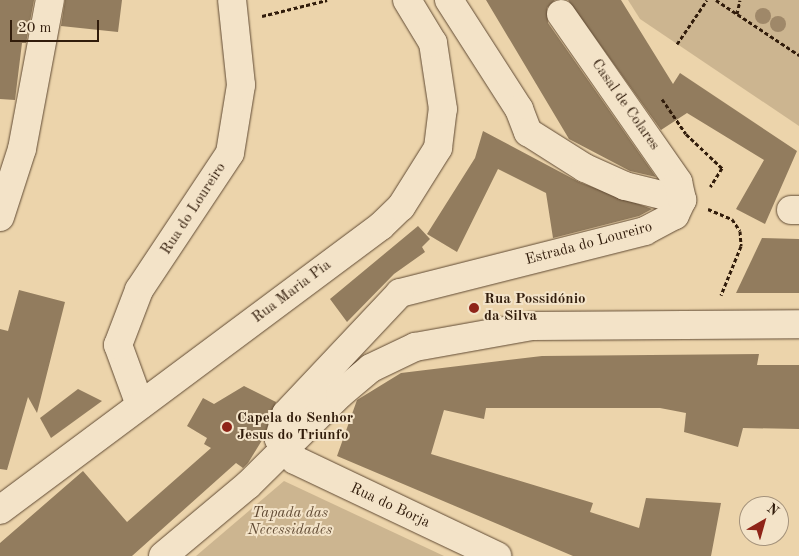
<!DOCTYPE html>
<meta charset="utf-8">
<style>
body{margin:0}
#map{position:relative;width:799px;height:556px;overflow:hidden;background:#ecd4ab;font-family:"Old Standard TT",serif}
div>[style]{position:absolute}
.green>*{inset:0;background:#ccb590}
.building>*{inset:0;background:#927c5e}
.path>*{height:3px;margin-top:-1.5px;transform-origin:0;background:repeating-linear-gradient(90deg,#311c0b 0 4px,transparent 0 6.5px)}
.roads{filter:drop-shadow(0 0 1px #604a33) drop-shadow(0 0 1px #604a33)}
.street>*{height:28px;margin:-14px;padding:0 14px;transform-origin:14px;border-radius:14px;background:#f3e3c8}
.trees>*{width:16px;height:16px;margin:-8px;border-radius:50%;background:#9f8869}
.dots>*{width:14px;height:14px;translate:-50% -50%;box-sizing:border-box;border:2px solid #f3e3c8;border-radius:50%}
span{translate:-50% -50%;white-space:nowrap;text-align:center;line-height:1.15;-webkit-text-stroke:4px #f3e3c8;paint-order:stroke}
.street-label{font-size:15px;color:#311c0b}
.poi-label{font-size:15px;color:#311c0b;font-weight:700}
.left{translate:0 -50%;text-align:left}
.park-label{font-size:15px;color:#604a33;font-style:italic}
.north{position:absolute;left:739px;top:496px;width:50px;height:50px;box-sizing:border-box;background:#f3e3c8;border:1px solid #a5937c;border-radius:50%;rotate:38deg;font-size:14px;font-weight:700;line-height:20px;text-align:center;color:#311c0b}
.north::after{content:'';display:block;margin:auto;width:18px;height:22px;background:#8f2418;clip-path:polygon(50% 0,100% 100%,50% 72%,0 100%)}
.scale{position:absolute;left:10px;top:20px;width:89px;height:22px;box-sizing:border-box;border:2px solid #311c0b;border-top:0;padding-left:6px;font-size:15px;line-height:18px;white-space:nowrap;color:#311c0b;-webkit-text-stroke:4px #f3e3c8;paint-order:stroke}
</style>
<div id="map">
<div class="green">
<i style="clip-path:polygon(628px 0,799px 0,799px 126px,640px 19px)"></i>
<i style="clip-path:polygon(284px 481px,444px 556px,196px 556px)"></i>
</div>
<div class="building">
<i style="clip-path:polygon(0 0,34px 0,26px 43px,22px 43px,15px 100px,0 99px)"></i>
<i style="clip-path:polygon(65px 0,122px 0,118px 32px,61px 26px)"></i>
<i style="clip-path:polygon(486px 0,555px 0,547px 8px,548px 23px,656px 177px,630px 171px,569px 139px)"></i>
<i style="clip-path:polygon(568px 0,621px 0,673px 84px,680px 73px,797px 151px,765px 224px,736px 209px,764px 160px,687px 113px,661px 130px)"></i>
<i style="clip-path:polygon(483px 131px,579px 182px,652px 209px,639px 216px,553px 238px,546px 193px,498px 169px,457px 252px,427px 234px,475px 158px)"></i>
<i style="clip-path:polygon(418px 226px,430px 239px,422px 247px,425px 252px,394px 274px,347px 322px,330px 299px)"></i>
<i style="clip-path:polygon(762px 238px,799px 239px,799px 293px,736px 293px)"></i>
<i style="clip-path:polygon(19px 290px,65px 302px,37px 413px,28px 397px,7px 470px,0 469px,0 329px,8px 331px)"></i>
<i style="clip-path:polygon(759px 354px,757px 365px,799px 365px,799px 429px,743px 428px,738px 447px,684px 432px,686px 413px,660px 408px,486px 408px,484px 419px,444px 410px,431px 454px,593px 503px,590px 512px,639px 528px,646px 498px,721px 503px,711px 556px,573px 556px,337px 456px,357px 400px,401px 373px,542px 356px)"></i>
<i style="clip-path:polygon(244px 386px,276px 402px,264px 437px,248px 463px,243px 468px,236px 463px,132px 556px,0 556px,0 543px,83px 471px,127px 522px,211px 448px,204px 444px,207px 438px,187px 426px,203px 398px,214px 404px)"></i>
<i style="clip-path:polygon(78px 389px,102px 401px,51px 438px,40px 418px)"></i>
</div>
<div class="path">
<i style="left:716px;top:0;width:100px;rotate:33.5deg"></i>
<i style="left:737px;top:14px;width:14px;rotate:-78deg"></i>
<i style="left:262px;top:16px;width:67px;rotate:-13.8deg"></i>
<i style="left:677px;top:44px;width:53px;rotate:-55.7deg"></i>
<i style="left:662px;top:99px;width:42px;rotate:55.6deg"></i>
<i style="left:686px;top:134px;width:50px;rotate:43.4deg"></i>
<i style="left:722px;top:168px;width:22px;rotate:122deg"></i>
<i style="left:708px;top:209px;width:26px;rotate:23deg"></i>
<i style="left:732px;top:219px;width:14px;rotate:56deg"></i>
<i style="left:740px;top:231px;width:15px;rotate:86deg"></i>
<i style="left:741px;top:246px;width:53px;rotate:112.2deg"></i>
</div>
<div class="roads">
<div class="street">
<i style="left:449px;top:0;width:130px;rotate:57.3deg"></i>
<i style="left:519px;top:109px;width:25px;rotate:69deg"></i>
<i style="left:528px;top:132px;width:67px;rotate:32.3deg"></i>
<i style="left:585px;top:168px;width:44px;rotate:24.2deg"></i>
<i style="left:625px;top:186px;width:59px;rotate:13.8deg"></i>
<i style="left:682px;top:200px;width:17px;rotate:115deg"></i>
<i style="left:675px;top:215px;width:34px;rotate:152deg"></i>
<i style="left:645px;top:231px;width:253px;rotate:165.8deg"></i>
<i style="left:400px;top:293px;width:166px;rotate:133.3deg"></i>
<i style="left:286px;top:414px;width:26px;rotate:106deg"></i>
<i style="left:279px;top:439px;width:26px;rotate:53deg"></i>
<i style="left:295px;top:460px;width:224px;rotate:25.4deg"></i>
<i style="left:561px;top:14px;width:205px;rotate:55.1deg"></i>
<i style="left:678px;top:182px;width:18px;rotate:77deg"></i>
<i style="left:791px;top:210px;width:8px"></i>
<i style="left:0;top:217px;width:71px;rotate:-72.1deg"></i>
<i style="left:22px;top:149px;width:152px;rotate:-79.4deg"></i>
<i style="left:140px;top:405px;width:64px;rotate:-110.1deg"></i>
<i style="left:118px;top:345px;width:59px;rotate:-69.1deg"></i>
<i style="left:139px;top:290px;width:164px;rotate:-56.4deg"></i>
<i style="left:230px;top:153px;width:69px;rotate:-80.8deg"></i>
<i style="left:241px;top:85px;width:85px;rotate:-96deg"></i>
<i style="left:0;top:510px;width:475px;rotate:-36.7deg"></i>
<i style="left:381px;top:226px;width:28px;rotate:-44deg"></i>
<i style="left:401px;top:207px;width:70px;rotate:-57.9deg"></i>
<i style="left:438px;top:148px;width:39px;rotate:-83deg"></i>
<i style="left:443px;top:109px;width:67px;rotate:-98.6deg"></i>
<i style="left:433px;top:43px;width:50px;rotate:-121.2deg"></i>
<i style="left:163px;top:556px;width:111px;rotate:-39.9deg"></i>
<i style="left:248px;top:485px;width:129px;rotate:-44.7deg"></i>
<i style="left:340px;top:394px;width:40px;rotate:-40deg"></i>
<i style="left:371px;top:368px;width:49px;rotate:-25.5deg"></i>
<i style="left:415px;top:347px;width:119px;rotate:-10.2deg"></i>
<i style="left:532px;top:326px;width:267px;rotate:-0.4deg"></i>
</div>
</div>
<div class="trees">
<i style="left:763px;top:16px"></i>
<i style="left:778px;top:24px"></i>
</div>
<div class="dots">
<i style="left:474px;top:308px;background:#8f2418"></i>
<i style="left:227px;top:427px;background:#8f2418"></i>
</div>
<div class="street-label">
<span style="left:625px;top:105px;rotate:55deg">Casal de Colares</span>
<span style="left:194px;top:209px;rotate:-57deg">Rua do Loureiro</span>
<span style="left:589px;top:244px;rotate:-15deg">Estrada do Loureiro</span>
<span style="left:292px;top:292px;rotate:-37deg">Rua Maria Pia</span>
<span style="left:390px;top:506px;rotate:25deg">Rua do Borja</span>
</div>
<div class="poi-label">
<span class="left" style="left:484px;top:308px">Rua Possidónio<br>da Silva</span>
<span class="left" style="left:237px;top:427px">Capela do Senhor<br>Jesus do Triunfo</span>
</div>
<div class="park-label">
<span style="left:290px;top:522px">Tapada das<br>Necessidades</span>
</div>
<div class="north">N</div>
<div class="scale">20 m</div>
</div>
